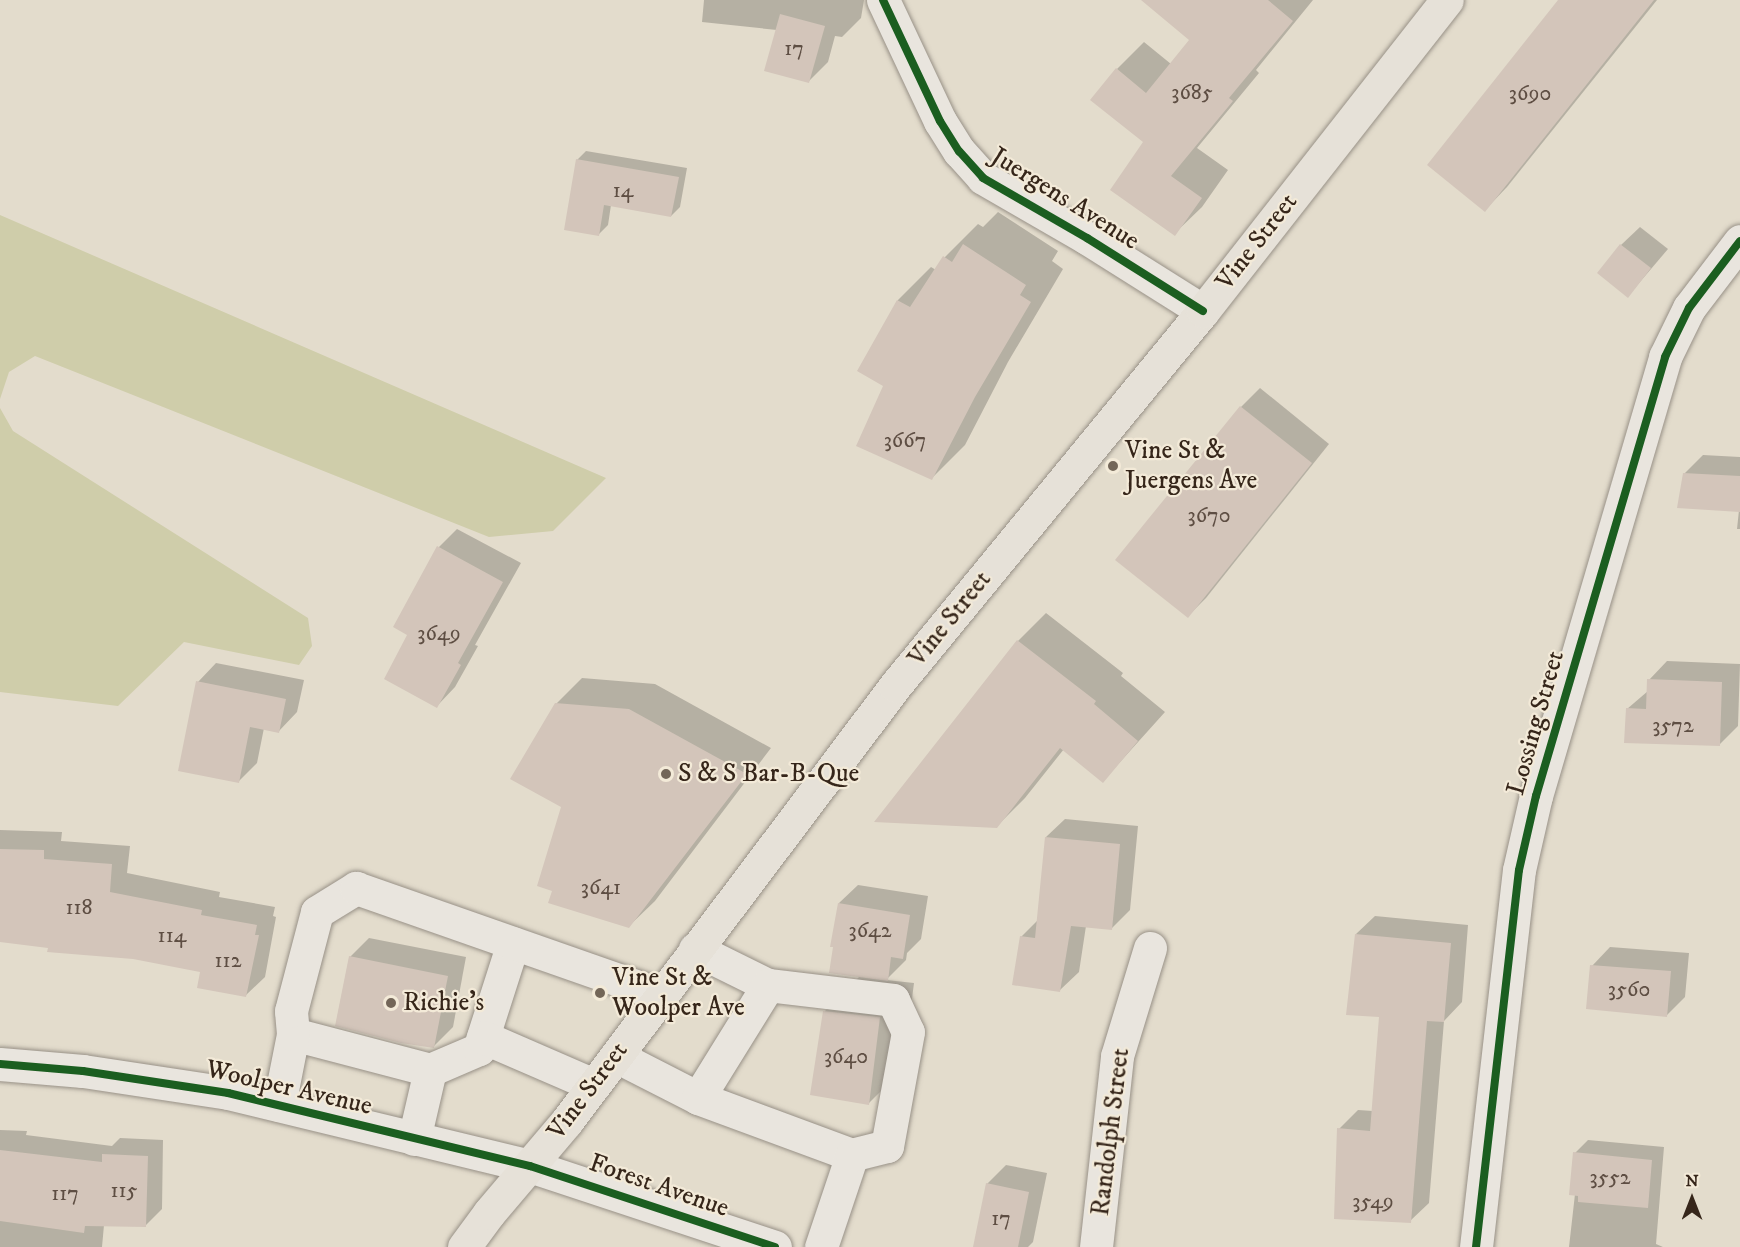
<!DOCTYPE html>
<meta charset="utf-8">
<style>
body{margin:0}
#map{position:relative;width:1740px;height:1247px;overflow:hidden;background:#e3dccc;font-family:"IM FELL DW Pica",serif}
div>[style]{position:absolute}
.green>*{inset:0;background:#cfcdaa}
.shadow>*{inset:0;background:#0003}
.building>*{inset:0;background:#d3c5ba}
.roads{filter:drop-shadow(0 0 2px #989187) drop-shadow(0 0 2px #989187)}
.minor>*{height:33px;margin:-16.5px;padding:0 16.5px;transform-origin:16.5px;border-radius:16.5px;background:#e9e5de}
.major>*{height:33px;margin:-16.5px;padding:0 16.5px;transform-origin:16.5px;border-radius:16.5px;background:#e6e1d8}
.cycleway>*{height:8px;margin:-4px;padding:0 4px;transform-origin:4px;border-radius:4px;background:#1b5e20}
.dots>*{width:16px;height:16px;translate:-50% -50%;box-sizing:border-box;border:3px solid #f3ead8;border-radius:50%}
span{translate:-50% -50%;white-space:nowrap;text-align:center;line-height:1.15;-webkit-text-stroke:4.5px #f3ead8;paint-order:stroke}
.number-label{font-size:22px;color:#5e4e43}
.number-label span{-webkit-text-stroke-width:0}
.street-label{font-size:26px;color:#36261a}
.poi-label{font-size:26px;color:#36261a}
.left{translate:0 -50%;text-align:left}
.north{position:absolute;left:1662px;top:1169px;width:60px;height:60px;-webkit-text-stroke:4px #f3ead8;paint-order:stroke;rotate:0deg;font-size:16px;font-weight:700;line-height:24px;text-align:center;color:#36261a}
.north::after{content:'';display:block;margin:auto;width:21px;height:27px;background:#36261a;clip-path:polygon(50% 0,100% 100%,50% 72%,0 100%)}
</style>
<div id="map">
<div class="green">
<i style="clip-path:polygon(0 215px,606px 478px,553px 531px,489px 537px,35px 356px,9px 372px,0 399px)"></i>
<i style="clip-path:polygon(0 408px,13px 431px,308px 618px,312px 646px,299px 665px,184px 642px,118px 706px,0 692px)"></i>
</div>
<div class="shadow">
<i style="clip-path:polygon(704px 0,864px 0,861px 18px,842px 37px,835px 36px,828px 62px,809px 81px,777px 30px,702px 22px)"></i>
<i style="clip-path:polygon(1204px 0,1313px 0,1256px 70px,1259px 73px,1197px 148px,1228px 170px,1202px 207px,1174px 234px,1145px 142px,1117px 69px,1144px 42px,1171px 64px,1191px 40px)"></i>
<i style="clip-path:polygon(1560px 0,1657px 0,1507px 187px,1485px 210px)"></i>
<i style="clip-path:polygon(586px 151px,687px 168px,680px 207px,671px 216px,611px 205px,608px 225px,599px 234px,577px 160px)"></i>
<i style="clip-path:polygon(998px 212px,1058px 251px,1052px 261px,1063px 269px,1008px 362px,965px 445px,932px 478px,885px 385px,898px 300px,931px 267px,936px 270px,945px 257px,978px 224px,983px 227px)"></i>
<i style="clip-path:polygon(1640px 227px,1668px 249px,1628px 296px,1621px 245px)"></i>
<i style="clip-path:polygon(1260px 388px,1329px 444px,1206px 598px,1188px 616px,1117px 560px,1241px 407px)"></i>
<i style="clip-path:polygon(1703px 455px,1740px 457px,1740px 529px,1737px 529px,1739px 510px,1684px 474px)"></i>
<i style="clip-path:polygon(457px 529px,521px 563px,475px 645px,478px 646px,455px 687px,437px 706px,409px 635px,439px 547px)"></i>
<i style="clip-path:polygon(1046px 613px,1123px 673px,1121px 676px,1165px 712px,1103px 781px,1064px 749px,1025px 798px,996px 827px,877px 820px,1018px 641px)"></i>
<i style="clip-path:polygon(1667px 661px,1740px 664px,1738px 726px,1720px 744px,1627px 709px,1648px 691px,1649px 680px)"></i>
<i style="clip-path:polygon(216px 663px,304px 680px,297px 712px,279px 731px,264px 728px,257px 763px,239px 781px,198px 682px)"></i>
<i style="clip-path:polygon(582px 678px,655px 684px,771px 748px,655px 901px,629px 926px,554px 890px,563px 806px,556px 704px)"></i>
<i style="clip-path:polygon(1065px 819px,1138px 826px,1130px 910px,1111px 929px,1086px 926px,1079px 972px,1060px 990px,1021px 937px,1038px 920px,1046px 837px)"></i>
<i style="clip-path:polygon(0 830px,62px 832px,61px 841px,130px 846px,127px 873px,220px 892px,219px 897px,275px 907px,273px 916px,276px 917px,265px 977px,246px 995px,202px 970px,133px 958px,0 940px)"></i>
<i style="clip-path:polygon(858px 885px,928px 896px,921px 939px,907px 953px,906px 960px,886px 980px,914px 983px,903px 1069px,868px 1104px,825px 1011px,860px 976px,839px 903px)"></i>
<i style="clip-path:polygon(1375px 916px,1468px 925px,1462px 1002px,1444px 1021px,1429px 1203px,1410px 1221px,1339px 1129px,1358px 1110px,1373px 1111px,1381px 1016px,1356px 934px)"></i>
<i style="clip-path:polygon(369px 938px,466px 957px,453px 1027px,434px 1046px,350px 957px)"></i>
<i style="clip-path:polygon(1610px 947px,1689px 953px,1685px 997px,1666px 1016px,1592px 966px)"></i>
<i style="clip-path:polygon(0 1130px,27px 1131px,26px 1135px,112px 1146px,120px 1138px,163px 1140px,162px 1209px,145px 1226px,104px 1225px,102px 1247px,0 1247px)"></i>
<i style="clip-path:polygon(1588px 1140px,1664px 1147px,1656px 1244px,1663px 1247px,1569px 1247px,1575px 1194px,1575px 1153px)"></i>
<i style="clip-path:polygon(1006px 1165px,1047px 1173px,1033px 1242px,1028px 1247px,975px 1247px,987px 1184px)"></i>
</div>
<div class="building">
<i style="clip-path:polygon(1141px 0,1268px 0,1293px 21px,1229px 98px,1233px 101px,1171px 176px,1202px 198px,1175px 236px,1110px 190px,1143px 142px,1090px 100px,1116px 68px,1146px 93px,1189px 40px)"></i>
<i style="clip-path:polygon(1558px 0,1654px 0,1485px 212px,1427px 165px)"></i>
<i style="clip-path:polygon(780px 14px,825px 26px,809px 83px,764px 71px)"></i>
<i style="clip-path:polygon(576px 159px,679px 177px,671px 217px,604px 205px,599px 236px,564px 230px)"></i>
<i style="clip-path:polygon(963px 244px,1026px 285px,1020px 295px,1031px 302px,975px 397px,932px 480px,856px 446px,883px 386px,857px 371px,897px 300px,910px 307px,943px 256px,952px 262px)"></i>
<i style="clip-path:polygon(1620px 244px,1651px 268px,1628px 298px,1597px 273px)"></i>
<i style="clip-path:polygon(1240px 406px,1312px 463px,1188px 618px,1115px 560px)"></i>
<i style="clip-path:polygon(1683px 473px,1740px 476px,1740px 512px,1677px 508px)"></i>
<i style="clip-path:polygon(437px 546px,503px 582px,458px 663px,461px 665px,437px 708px,384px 679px,407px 635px,393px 627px)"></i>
<i style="clip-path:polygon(1017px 640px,1096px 701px,1094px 704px,1138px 741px,1103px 783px,1060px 748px,997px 828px,874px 822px)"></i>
<i style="clip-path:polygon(1647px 679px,1722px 682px,1720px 746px,1624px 743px,1626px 708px,1646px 709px)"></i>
<i style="clip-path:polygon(196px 681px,286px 699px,279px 733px,250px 727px,239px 783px,178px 771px)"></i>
<i style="clip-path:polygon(555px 703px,629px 709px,747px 774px,629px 928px,548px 903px,552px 891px,537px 886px,561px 807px,510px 779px)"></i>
<i style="clip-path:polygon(1045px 837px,1120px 844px,1112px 930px,1071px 926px,1060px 992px,1012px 985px,1020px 936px,1035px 938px)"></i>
<i style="clip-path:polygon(0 849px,44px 850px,44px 859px,112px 864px,110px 892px,202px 910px,201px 915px,257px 925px,255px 935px,259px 935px,246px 997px,197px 988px,200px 972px,133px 959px,47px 952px,48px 948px,0 942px)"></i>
<i style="clip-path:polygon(838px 903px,910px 915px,903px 959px,891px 957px,888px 981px,829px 973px,833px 947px,830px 947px)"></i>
<i style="clip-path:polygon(1355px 934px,1451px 943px,1444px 1022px,1427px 1021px,1411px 1223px,1334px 1219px,1337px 1128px,1370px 1131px,1379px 1017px,1346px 1015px)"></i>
<i style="clip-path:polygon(349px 956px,448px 976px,434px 1048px,401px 1043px,335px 1026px)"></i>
<i style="clip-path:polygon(1590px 965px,1671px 971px,1667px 1017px,1586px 1009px)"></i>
<i style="clip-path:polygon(823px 1011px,880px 1017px,869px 1105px,810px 1095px)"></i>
<i style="clip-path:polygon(0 1150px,102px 1162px,102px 1154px,148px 1156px,146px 1227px,85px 1226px,84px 1233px,0 1221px)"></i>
<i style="clip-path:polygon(1573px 1152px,1652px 1160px,1648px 1208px,1578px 1202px,1578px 1196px,1569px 1195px)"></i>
<i style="clip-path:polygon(986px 1183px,1029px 1192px,1018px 1247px,973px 1247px)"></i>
</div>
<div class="roads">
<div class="minor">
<i style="left:883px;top:0;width:134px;rotate:64.8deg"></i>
<i style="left:940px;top:121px;width:36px;rotate:58deg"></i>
<i style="left:959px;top:151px;width:36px;rotate:48deg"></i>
<i style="left:983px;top:178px;width:120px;rotate:30deg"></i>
<i style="left:1087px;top:238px;width:137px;rotate:32.2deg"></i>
<i style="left:695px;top:949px;width:81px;rotate:26.3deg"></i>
<i style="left:293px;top:1034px;width:142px;rotate:14.7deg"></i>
<i style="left:430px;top:1070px;width:53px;rotate:-23.2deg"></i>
<i style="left:479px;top:1049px;width:111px;rotate:-72.2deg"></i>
<i style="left:483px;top:1037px;width:121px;rotate:23.4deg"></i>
<i style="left:616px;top:1056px;width:92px;rotate:27.1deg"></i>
<i style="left:698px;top:1098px;width:164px;rotate:20.3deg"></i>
<i style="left:852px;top:1155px;width:97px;rotate:108.6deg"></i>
<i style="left:0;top:1064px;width:83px;rotate:4.8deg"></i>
<i style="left:83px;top:1071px;width:147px;rotate:8.6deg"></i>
<i style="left:228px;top:1093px;width:311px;rotate:13.6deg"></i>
<i style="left:530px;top:1166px;width:258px;rotate:18.3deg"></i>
<i style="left:698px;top:1098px;width:133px;rotate:-58.2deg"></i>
<i style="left:768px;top:985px;width:126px;rotate:6.8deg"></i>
<i style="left:893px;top:1000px;width:35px;rotate:65deg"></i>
<i style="left:908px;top:1032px;width:116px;rotate:100.4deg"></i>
<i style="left:887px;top:1146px;width:36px;rotate:166deg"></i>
<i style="left:279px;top:1105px;width:72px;rotate:-78.8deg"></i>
<i style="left:293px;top:1034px;width:23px;rotate:-95deg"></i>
<i style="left:291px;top:1011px;width:102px;rotate:-75.3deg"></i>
<i style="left:317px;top:912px;width:46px;rotate:-31.6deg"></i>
<i style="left:356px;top:888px;width:323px;rotate:19.3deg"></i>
<i style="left:414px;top:1139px;width:71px;rotate:-76.9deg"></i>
<i style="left:1096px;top:1247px;width:192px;rotate:-83.7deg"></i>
<i style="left:1117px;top:1056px;width:113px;rotate:-73deg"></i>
<i style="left:1476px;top:1247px;width:379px;rotate:-83.5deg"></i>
<i style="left:1519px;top:870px;width:76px;rotate:-77.1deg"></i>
<i style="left:1536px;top:796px;width:458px;rotate:-73.6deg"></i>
<i style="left:1665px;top:357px;width:55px;rotate:-63.9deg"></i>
<i style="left:1689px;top:308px;width:84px;rotate:-52.7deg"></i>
</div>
<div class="major">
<i style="left:464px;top:1247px;width:42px;rotate:-53.7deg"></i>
<i style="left:489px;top:1213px;width:121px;rotate:-49.7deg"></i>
<i style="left:567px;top:1121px;width:545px;rotate:-52.98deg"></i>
<i style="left:895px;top:686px;width:485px;rotate:-50.6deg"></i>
<i style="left:1203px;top:311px;width:395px;rotate:-51.9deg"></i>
</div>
</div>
<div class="cycleway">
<i style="left:883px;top:0;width:134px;rotate:64.8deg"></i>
<i style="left:940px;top:121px;width:36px;rotate:58deg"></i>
<i style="left:959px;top:151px;width:36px;rotate:48deg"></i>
<i style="left:983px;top:178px;width:120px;rotate:30deg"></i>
<i style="left:1087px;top:238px;width:137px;rotate:32.2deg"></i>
<i style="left:0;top:1064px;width:83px;rotate:4.8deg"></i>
<i style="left:83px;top:1071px;width:147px;rotate:8.6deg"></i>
<i style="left:228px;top:1093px;width:311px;rotate:13.6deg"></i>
<i style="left:530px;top:1166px;width:258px;rotate:18.3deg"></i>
<i style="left:1476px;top:1247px;width:379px;rotate:-83.5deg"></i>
<i style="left:1519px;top:870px;width:76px;rotate:-77.1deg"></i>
<i style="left:1536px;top:796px;width:458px;rotate:-73.6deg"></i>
<i style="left:1665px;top:357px;width:55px;rotate:-63.9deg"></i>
<i style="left:1689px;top:308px;width:84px;rotate:-52.7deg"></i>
</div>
<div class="dots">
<i style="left:1113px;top:466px;background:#736658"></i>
<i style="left:666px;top:774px;background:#736658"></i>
<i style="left:600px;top:993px;background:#736658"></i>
<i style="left:391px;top:1003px;background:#736658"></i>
</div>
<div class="number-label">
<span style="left:794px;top:49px">17</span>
<span style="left:1192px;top:93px">3685</span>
<span style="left:1530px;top:94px">3690</span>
<span style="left:623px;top:191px">14</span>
<span style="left:905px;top:441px">3667</span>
<span style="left:1209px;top:516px">3670</span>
<span style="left:439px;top:634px">3649</span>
<span style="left:1673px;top:726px">3572</span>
<span style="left:601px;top:888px">3641</span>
<span style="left:79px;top:908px">118</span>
<span style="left:870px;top:931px">3642</span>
<span style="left:172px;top:936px">114</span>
<span style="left:228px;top:961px">112</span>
<span style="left:1629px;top:990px">3560</span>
<span style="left:846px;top:1057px">3640</span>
<span style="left:1610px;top:1178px">3552</span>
<span style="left:124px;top:1191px">115</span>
<span style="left:65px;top:1194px">117</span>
<span style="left:1373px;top:1202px">3549</span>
<span style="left:1001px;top:1219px">17</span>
</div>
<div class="street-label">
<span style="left:1065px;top:199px;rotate:32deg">Juergens Avenue</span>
<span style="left:1257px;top:242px;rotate:-52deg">Vine Street</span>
<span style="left:950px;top:619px;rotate:-51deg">Vine Street</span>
<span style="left:1536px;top:723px;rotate:-74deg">Lossing Street</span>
<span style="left:289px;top:1088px;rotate:13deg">Woolper Avenue</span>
<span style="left:588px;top:1091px;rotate:-53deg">Vine Street</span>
<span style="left:1111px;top:1132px;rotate:-83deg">Randolph Street</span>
<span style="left:659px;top:1186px;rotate:19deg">Forest Avenue</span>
</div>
<div class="poi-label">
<span class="left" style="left:1125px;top:466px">Vine St &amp;<br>Juergens Ave</span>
<span class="left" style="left:678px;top:774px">S &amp; S Bar-B-Que</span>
<span class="left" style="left:612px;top:993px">Vine St &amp;<br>Woolper Ave</span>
<span class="left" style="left:403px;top:1003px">Richie’s</span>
</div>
<div class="north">N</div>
</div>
